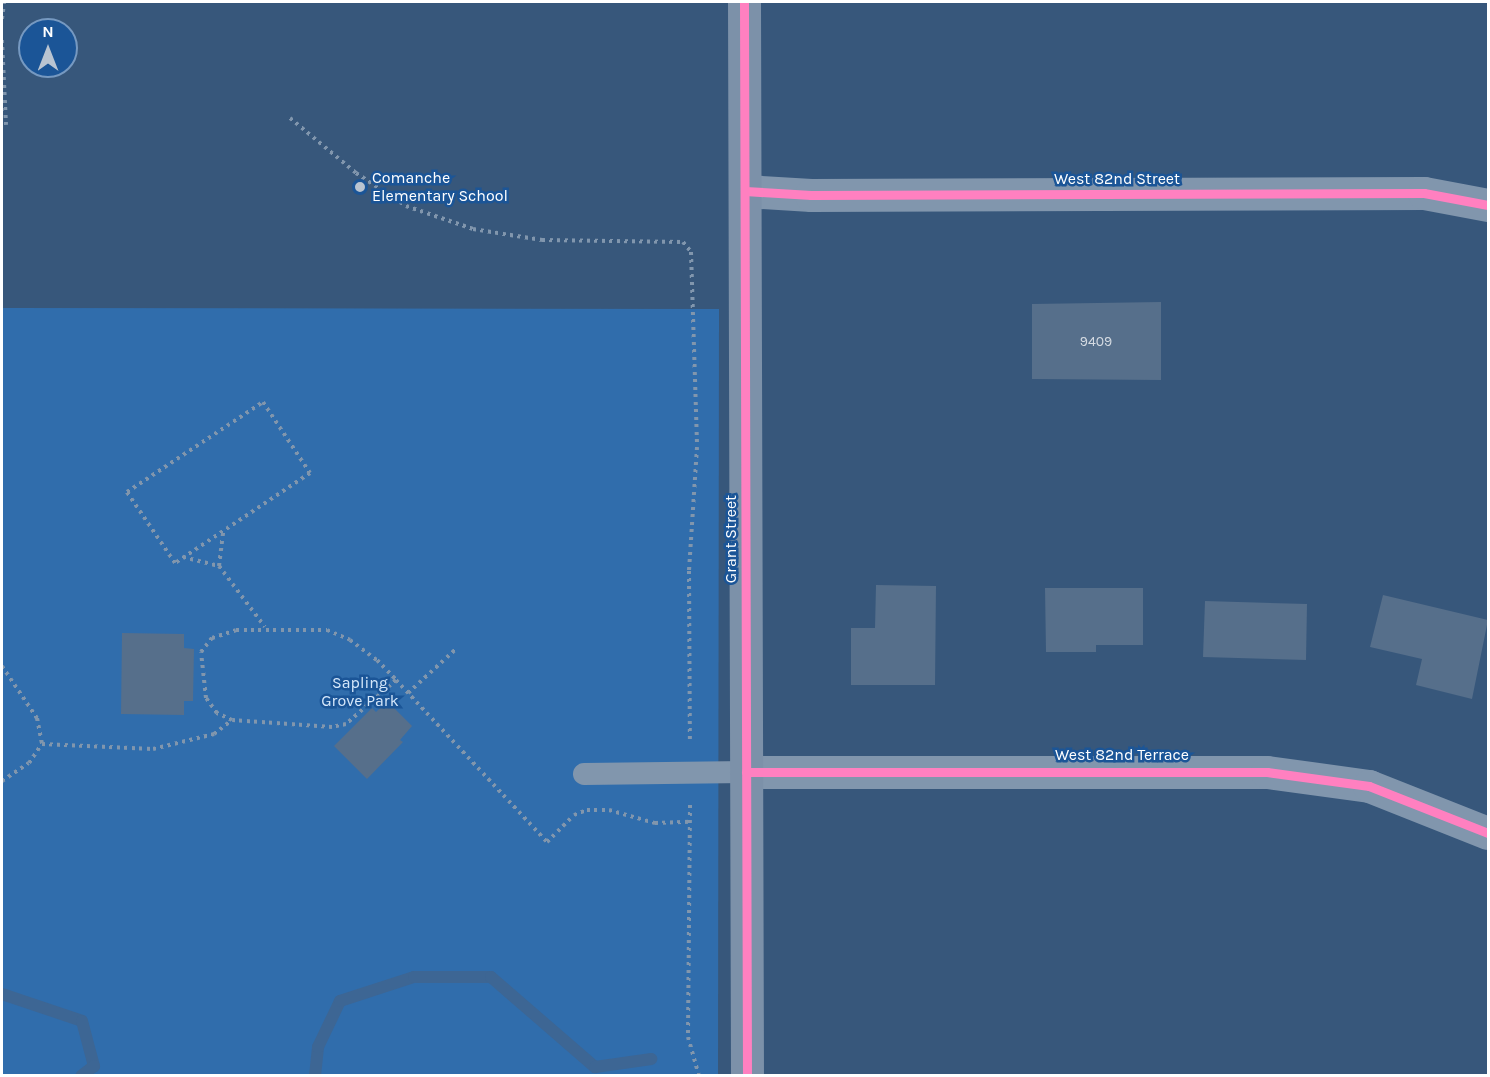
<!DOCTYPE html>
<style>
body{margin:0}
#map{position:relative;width:1490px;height:1077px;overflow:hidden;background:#37577b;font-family:Karla,sans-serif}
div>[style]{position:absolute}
.green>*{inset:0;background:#306dac}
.stream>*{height:12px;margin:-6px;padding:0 6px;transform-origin:6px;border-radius:6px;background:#3d6694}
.building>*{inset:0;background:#566f8b}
.path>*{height:4px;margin-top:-2px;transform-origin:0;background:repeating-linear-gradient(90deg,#8196ad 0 3px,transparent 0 7.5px)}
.lane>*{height:22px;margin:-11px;padding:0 11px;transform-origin:11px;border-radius:11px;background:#8196ad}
.street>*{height:33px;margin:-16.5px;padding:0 16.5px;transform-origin:16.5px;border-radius:16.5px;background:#8196ad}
.secondary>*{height:33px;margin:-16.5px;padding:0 16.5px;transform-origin:16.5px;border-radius:16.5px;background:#7c91a9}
.cycleway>*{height:9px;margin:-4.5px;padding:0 4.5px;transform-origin:4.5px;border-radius:4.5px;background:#ff80c0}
.dots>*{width:16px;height:16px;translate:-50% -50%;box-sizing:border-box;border:3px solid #1b5597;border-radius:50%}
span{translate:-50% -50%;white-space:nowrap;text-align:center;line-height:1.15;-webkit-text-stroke:5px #1b5597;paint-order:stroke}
.number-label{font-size:14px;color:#d5dbe2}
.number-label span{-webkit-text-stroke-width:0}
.poi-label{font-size:16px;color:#fff}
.left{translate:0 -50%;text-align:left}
.street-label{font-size:16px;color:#fff}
.park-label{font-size:16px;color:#d6e8fb}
.frame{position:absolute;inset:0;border:3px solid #fff;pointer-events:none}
.north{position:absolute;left:18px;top:18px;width:60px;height:60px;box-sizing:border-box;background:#1b5597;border:2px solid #7699c1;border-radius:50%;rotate:0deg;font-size:16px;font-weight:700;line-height:24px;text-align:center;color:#fff}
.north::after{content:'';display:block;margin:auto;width:21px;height:27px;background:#b9c4d1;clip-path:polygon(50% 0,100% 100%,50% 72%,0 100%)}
</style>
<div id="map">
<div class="green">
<i style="clip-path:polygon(2px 308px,719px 309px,718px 1075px,2px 1076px)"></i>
</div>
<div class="stream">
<i style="left:2px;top:994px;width:84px;rotate:18.6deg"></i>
<i style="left:82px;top:1021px;width:47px;rotate:75.1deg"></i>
<i style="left:94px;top:1066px;width:16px;rotate:142deg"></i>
<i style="left:315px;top:1076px;width:29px;rotate:-84deg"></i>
<i style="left:318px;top:1047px;width:51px;rotate:-64.4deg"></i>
<i style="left:340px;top:1001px;width:78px;rotate:-18deg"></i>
<i style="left:414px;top:977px;width:77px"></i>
<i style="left:491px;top:977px;width:138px;rotate:40.9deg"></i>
<i style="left:595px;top:1067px;width:57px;rotate:-8.1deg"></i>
</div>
<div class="building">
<i style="clip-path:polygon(1161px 302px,1161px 380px,1032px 379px,1032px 304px)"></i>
<i style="clip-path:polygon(876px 585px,936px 586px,935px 685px,851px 685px,851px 628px,875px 628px)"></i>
<i style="clip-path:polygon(1045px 588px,1143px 588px,1143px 645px,1096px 645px,1096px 652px,1046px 652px)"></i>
<i style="clip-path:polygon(1383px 595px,1488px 620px,1472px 699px,1416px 685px,1422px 659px,1370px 647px)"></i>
<i style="clip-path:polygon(1205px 601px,1307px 604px,1306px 660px,1203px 657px)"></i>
<i style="clip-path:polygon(122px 633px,184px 634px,184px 648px,194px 649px,193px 701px,184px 701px,184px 715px,121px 714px)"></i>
<i style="clip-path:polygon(387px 701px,412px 726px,400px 740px,403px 742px,367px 779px,334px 746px,372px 708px,376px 712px)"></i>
</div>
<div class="path">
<i style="left:2px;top:19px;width:17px;rotate:-83deg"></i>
<i style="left:2px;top:40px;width:85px;rotate:87.3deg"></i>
<i style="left:290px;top:118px;width:86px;rotate:39.8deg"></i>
<i style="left:356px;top:173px;width:60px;rotate:33.4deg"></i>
<i style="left:406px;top:206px;width:71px;rotate:18.9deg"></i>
<i style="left:473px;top:229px;width:70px;rotate:9.1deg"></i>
<i style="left:542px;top:240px;width:141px;rotate:0.8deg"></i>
<i style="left:683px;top:242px;width:13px;rotate:51deg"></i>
<i style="left:691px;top:252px;width:195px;rotate:88.2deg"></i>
<i style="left:697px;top:447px;width:124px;rotate:93.7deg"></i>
<i style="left:689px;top:571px;width:170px;rotate:89.7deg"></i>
<i style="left:263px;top:402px;width:85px;rotate:56.5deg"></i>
<i style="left:310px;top:473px;width:162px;rotate:146.3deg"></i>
<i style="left:175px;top:563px;width:86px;rotate:-124.1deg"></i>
<i style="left:127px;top:492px;width:163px;rotate:-33.5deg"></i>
<i style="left:183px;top:557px;width:37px;rotate:14deg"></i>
<i style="left:219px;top:566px;width:35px;rotate:-83deg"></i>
<i style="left:219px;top:566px;width:76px;rotate:53deg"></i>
<i style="left:2px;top:666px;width:63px;rotate:56.1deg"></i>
<i style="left:37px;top:718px;width:26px;rotate:79deg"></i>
<i style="left:42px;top:744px;width:111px;rotate:2.6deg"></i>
<i style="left:153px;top:749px;width:63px;rotate:-13.8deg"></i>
<i style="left:214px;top:734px;width:23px;rotate:-38deg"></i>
<i style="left:396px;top:680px;width:67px;rotate:138.7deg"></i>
<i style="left:346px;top:724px;width:14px;rotate:168deg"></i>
<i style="left:332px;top:727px;width:100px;rotate:-176deg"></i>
<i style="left:232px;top:720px;width:17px;rotate:-155deg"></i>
<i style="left:217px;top:713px;width:19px;rotate:-126deg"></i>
<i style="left:206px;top:698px;width:46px;rotate:-96.2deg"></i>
<i style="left:201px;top:652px;width:18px;rotate:-52deg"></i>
<i style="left:212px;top:638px;width:25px;rotate:-18deg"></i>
<i style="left:236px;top:630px;width:91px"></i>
<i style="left:327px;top:630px;width:25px;rotate:23deg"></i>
<i style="left:350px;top:640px;width:34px;rotate:37deg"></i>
<i style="left:377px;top:660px;width:28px;rotate:46deg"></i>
<i style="left:396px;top:680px;width:221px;rotate:47deg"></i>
<i style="left:547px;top:842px;width:38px;rotate:-45deg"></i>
<i style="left:574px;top:815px;width:14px;rotate:-21deg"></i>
<i style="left:587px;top:810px;width:22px"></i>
<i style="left:609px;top:810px;width:48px;rotate:15.8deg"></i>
<i style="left:655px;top:823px;width:35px;rotate:-2deg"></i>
<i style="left:408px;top:693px;width:65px;rotate:-42.5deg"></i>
<i style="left:2px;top:781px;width:32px;rotate:-34deg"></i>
<i style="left:29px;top:763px;width:23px;rotate:-56deg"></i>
<i style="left:690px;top:805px;width:232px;rotate:90.5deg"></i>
<i style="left:688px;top:1037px;width:41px;rotate:74.2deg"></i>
</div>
<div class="lane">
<i style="left:584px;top:774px;width:162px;rotate:-0.7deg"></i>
</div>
<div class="street">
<i style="left:745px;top:191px;width:66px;rotate:3.5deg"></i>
<i style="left:811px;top:195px;width:613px;rotate:-0.19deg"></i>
<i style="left:1424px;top:193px;width:65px;rotate:10.6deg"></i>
<i style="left:746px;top:772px;width:521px"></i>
<i style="left:1267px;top:772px;width:103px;rotate:7.8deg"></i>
<i style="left:1369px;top:786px;width:128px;rotate:21.6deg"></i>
</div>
<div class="secondary">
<i style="left:744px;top:2px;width:1074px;rotate:89.84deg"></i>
</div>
<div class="cycleway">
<i style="left:744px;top:2px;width:1074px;rotate:89.84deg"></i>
<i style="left:745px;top:191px;width:66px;rotate:3.5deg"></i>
<i style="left:811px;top:195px;width:613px;rotate:-0.19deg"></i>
<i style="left:1424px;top:193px;width:65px;rotate:10.6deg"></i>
<i style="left:746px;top:772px;width:521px"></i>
<i style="left:1267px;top:772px;width:103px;rotate:7.8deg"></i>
<i style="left:1369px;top:786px;width:128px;rotate:21.6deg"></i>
</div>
<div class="dots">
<i style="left:360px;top:187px;background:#b9c4d1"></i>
</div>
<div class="number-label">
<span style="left:1096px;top:342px">9409</span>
</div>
<div class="poi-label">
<span class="left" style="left:372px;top:187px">Comanche<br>Elementary School</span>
</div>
<div class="street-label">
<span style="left:1117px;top:179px">West 82nd Street</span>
<span style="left:731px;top:539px;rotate:-90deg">Grant Street</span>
<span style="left:1122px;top:755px">West 82nd Terrace</span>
</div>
<div class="park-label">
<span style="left:360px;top:692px">Sapling<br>Grove Park</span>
</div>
<div class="frame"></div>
<div class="north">N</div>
</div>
